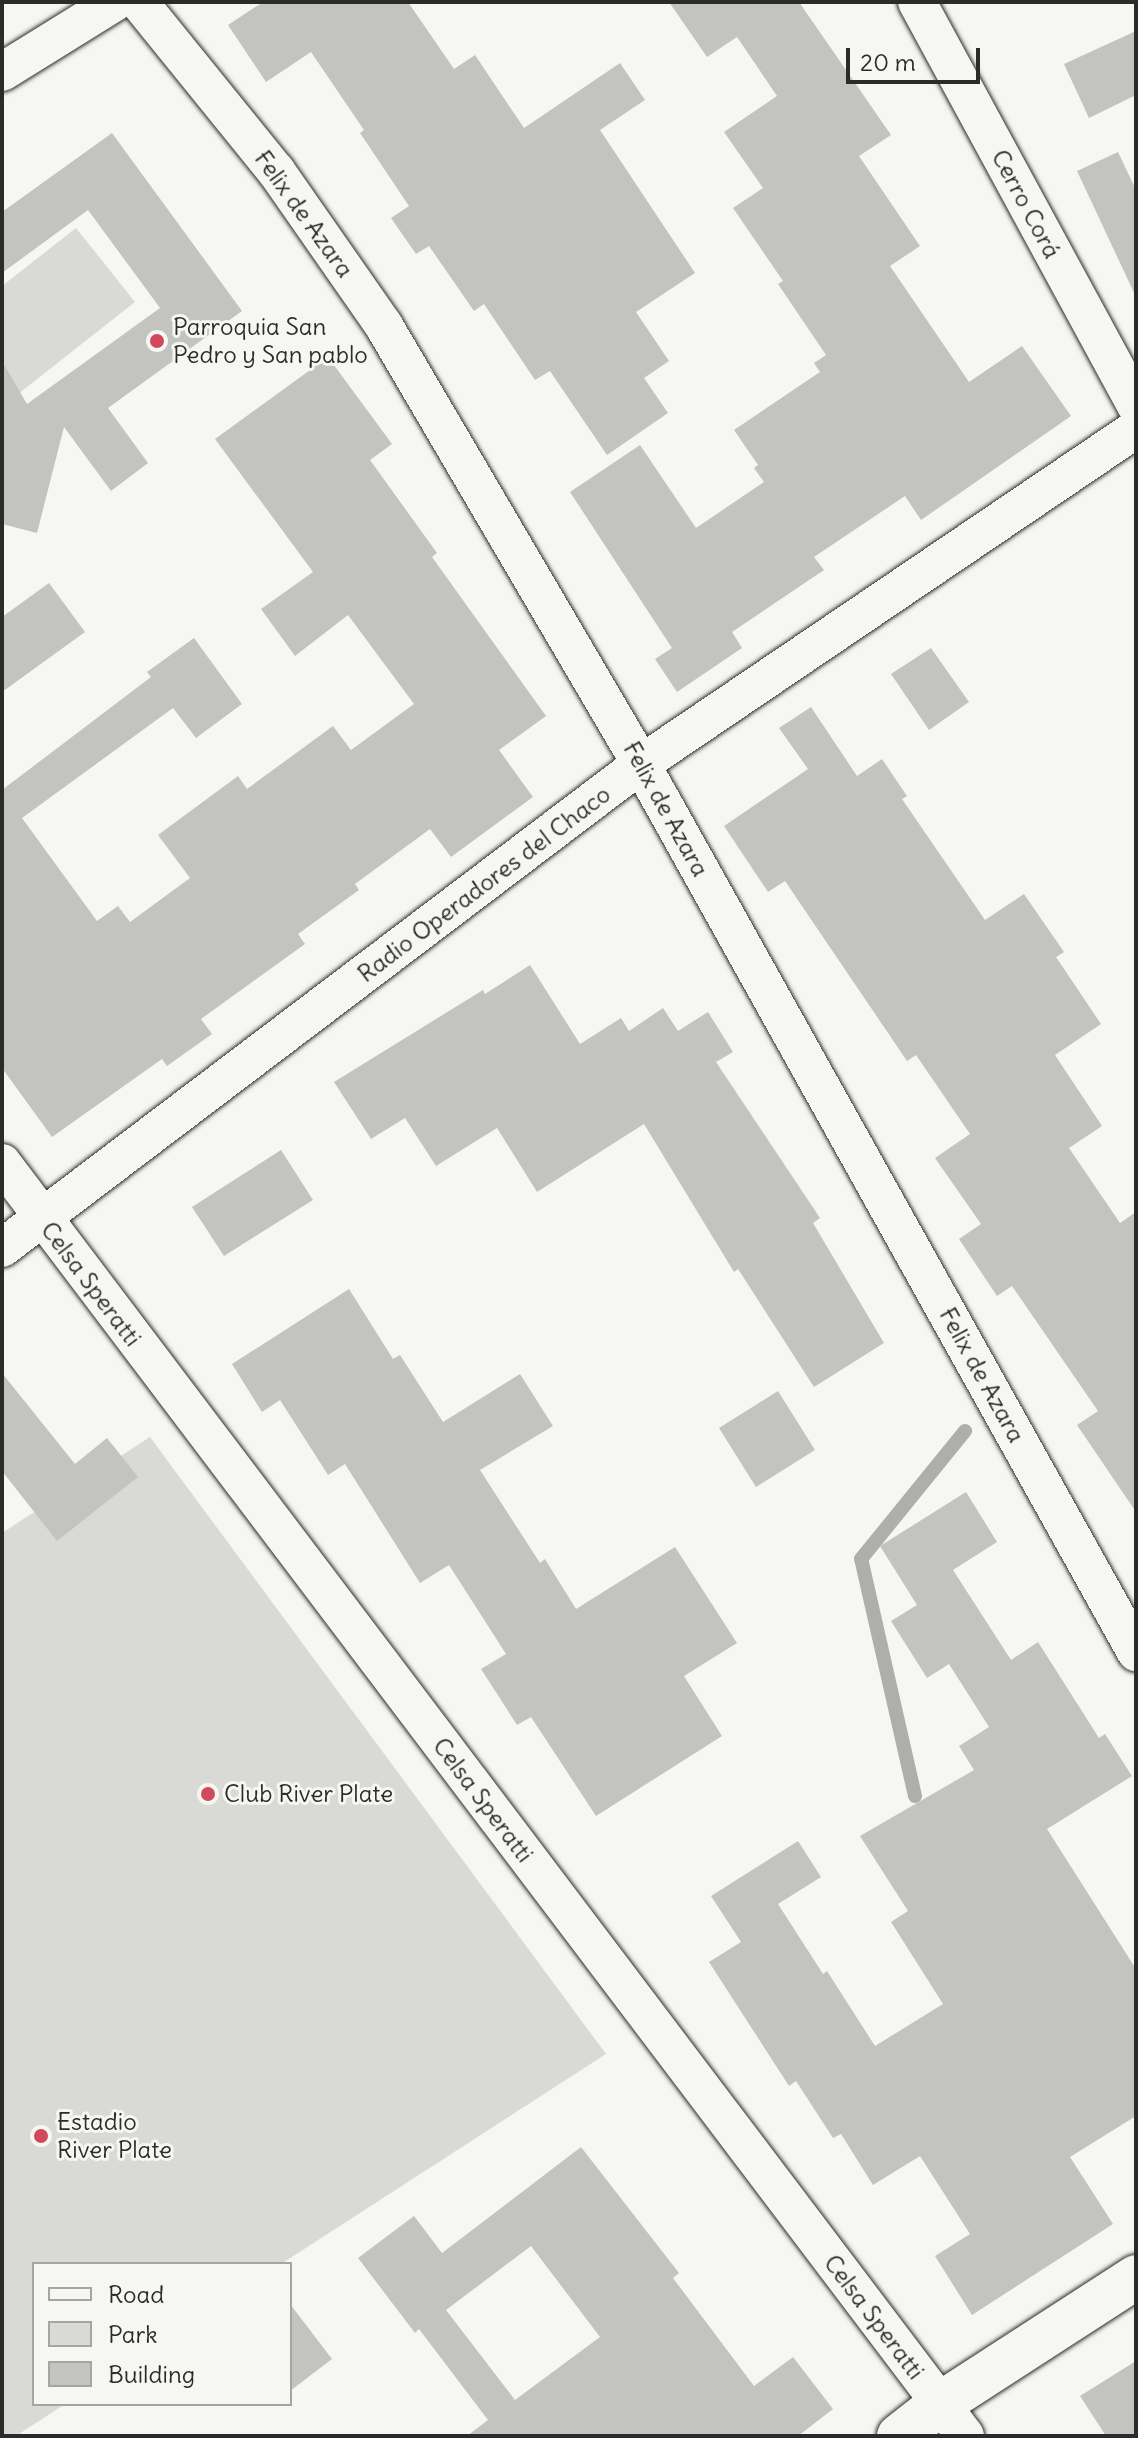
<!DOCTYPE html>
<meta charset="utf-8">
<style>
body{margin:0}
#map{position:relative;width:1138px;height:2438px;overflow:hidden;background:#f6f6f2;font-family:Delius,sans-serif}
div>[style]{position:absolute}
.green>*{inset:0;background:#d9d9d5}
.stream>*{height:14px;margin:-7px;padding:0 7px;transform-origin:7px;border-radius:7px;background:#aeaeab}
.building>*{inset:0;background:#c3c3c0}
.roads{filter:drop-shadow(0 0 2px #2b2b2b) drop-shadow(0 0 2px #2b2b2b)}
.street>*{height:38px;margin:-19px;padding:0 19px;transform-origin:19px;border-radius:19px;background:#f6f6f2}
.secondary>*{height:44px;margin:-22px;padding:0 22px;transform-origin:22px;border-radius:22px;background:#f6f6f2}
.dots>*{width:22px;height:22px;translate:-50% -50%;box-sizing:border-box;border:4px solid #f6f6f2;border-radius:50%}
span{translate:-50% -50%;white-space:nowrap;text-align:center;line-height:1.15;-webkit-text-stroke:6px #f6f6f2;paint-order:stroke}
.street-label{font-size:24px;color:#2b2b2b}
.poi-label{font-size:24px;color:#2b2b2b}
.left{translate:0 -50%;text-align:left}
.frame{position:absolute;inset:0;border:4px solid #2b2b2b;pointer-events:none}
.legend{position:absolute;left:32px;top:2262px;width:260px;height:144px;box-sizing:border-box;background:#f6f6f2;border:2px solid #a5a5a2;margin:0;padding:10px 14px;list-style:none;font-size:24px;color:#2b2b2b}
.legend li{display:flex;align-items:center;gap:16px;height:40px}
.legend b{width:40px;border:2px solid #a5a5a2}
.scale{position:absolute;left:846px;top:48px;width:134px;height:36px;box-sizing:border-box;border:4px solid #2b2b2b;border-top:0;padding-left:10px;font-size:24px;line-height:28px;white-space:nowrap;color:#2b2b2b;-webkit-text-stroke:6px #f6f6f2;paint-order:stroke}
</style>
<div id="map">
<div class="green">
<i style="clip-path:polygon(76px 228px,135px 302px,18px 394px,2px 374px,2px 286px)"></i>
<i style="clip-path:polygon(150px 1437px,606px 2054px,281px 2264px,34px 2264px,34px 2404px,65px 2404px,16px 2436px,2px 2436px,2px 1533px)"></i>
</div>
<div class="stream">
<i style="left:915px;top:1796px;width:243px;rotate:-102.8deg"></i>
<i style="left:861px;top:1559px;width:165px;rotate:-50.9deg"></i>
</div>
<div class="building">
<i style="clip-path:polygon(263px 2px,408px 2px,454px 69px,475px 55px,524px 128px,620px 63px,645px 100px,600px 130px,695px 273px,636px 312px,669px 361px,644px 378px,668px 413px,607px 455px,550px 371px,535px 380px,484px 304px,474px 311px,429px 246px,416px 254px,391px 218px,409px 206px,360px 133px,364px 130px,311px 52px,266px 82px,228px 25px)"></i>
<i style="clip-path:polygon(669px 2px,799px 2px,891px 135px,859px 156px,920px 246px,890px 266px,969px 382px,1022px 346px,1071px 416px,921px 520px,905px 496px,814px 557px,824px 570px,732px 632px,742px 648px,677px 692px,655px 659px,672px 648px,570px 492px,640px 445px,696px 528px,764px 482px,754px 468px,758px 465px,734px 430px,820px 372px,814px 363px,826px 355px,778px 284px,783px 281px,733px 208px,763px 188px,724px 132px,777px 96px,737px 37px,707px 57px)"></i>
<i style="clip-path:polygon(1136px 31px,1136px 95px,1089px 118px,1064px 64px)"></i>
<i style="clip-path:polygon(112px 133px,242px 311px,108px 408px,148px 463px,111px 491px,64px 427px,37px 533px,2px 524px,2px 361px,27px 404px,160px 308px,88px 210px,2px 273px,2px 212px)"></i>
<i style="clip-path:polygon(1118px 152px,1136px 190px,1136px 297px,1077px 171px)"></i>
<i style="clip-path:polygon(328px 357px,392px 444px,370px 460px,437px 553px,432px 557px,546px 716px,499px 750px,533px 797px,451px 857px,430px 829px,355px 884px,359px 890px,298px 934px,305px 944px,201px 1019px,212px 1034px,167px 1066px,162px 1059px,52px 1137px,2px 1068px,2px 790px,151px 677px,147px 672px,194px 638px,242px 704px,196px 738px,173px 708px,22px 818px,97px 921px,118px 906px,130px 922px,190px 878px,158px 835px,238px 776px,247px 789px,333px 726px,351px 750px,414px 704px,348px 615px,295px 656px,261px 609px,313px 572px,215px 439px)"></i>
<i style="clip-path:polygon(49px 583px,85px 632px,2px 692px,2px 617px)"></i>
<i style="clip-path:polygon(931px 648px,969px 702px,929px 730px,891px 674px)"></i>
<i style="clip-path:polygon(811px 707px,857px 776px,882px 759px,907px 796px,902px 799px,985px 920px,1024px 894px,1064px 952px,1056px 957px,1101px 1024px,1055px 1055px,1102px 1126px,1069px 1148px,1120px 1223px,1136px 1212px,1136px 1512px,1077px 1425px,1098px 1411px,1012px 1286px,997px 1296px,959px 1239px,981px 1224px,935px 1158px,970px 1134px,916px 1055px,907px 1061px,785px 881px,768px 892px,724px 826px,808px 769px,779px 728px)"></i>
<i style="clip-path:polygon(530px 965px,580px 1044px,621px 1018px,629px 1031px,663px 1008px,678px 1031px,708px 1012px,733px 1052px,716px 1062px,820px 1218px,813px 1223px,884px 1343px,814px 1387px,738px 1269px,734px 1272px,644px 1124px,537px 1192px,497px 1128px,436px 1166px,405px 1118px,371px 1139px,334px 1082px,483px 990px,485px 994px)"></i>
<i style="clip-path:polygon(281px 1150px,313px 1200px,224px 1256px,192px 1207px)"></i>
<i style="clip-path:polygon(349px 1289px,393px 1359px,400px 1355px,443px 1422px,520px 1374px,553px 1426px,480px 1470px,540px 1563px,545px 1559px,576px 1609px,675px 1547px,737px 1643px,684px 1676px,722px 1736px,596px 1816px,531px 1717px,517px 1725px,481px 1669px,506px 1654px,449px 1565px,420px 1583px,345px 1464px,328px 1475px,280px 1400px,262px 1412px,232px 1364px)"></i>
<i style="clip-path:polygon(2px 1373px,75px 1464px,107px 1438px,138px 1477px,57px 1541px,2px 1471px)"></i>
<i style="clip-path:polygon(778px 1391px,815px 1450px,756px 1487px,719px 1428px)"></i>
<i style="clip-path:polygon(966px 1492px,997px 1542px,953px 1570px,1011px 1660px,1038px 1642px,1099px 1738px,1105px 1734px,1132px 1776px,1047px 1829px,1136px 1969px,1136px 2116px,1070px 2157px,1113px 2224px,972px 2315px,935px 2256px,970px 2234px,920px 2156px,873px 2185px,841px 2134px,833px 2138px,796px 2081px,789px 2086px,709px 1962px,741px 1942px,711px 1896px,798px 1841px,821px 1877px,778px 1904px,823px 1974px,827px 1971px,875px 2046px,943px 2004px,891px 1922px,908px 1911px,860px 1836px,974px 1770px,959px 1746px,989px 1727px,949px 1664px,927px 1678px,891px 1621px,917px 1605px,880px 1546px)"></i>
<i style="clip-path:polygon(evenodd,581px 2147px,679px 2273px,673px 2278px,754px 2386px,793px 2357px,833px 2409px,798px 2436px,467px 2436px,488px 2420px,419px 2329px,415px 2333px,358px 2258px,414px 2216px,442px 2253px,581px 2147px,531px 2246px,600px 2337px,515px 2400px,446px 2310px,531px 2246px)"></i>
<i style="clip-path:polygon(290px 2304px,332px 2359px,290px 2391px)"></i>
<i style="clip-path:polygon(1136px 2361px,1136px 2436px,1106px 2436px,1080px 2396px)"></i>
</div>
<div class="roads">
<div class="street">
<i style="left:139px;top:2px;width:218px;rotate:51deg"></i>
<i style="left:276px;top:171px;width:189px;rotate:55.1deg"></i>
<i style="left:384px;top:326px;width:508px;rotate:59.6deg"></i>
<i style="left:641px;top:764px;width:1017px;rotate:60.86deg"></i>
<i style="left:917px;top:2px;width:460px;rotate:61.5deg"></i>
<i style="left:2px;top:72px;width:133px;rotate:-31.8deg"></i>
<i style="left:2px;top:1163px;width:1596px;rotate:52.89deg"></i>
<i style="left:2px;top:1248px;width:802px;rotate:-37.14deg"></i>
<i style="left:641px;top:764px;width:598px;rotate:-34.09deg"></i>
</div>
<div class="secondary">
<i style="left:899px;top:2436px;width:52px;rotate:-38deg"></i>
<i style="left:940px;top:2404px;width:234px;rotate:-32.9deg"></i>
</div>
</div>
<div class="dots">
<i style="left:157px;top:341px;background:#d1495b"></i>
<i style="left:208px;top:1794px;background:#d1495b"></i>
<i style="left:41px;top:2136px;background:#d1495b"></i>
</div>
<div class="street-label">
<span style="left:1026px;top:204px;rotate:62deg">Cerro Corá</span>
<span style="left:304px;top:214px;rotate:54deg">Felix de Azara</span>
<span style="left:666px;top:809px;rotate:61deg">Felix de Azara</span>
<span style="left:484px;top:884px;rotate:-37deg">Radio Operadores del Chaco</span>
<span style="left:91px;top:1284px;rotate:53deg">Celsa Speratti</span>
<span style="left:982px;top:1375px;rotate:61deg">Felix de Azara</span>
<span style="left:483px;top:1800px;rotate:53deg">Celsa Speratti</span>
<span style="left:874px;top:2317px;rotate:53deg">Celsa Speratti</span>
</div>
<div class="poi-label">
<span class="left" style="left:173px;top:341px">Parroquia San<br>Pedro y San pablo</span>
<span class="left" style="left:224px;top:1794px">Club River Plate</span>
<span class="left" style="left:57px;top:2136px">Estadio<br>River Plate</span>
</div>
<div class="frame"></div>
<ul class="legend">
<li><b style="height:10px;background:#f6f6f2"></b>Road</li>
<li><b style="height:22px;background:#d9d9d5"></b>Park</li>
<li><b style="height:22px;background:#c3c3c0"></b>Building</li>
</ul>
<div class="scale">20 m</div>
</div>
